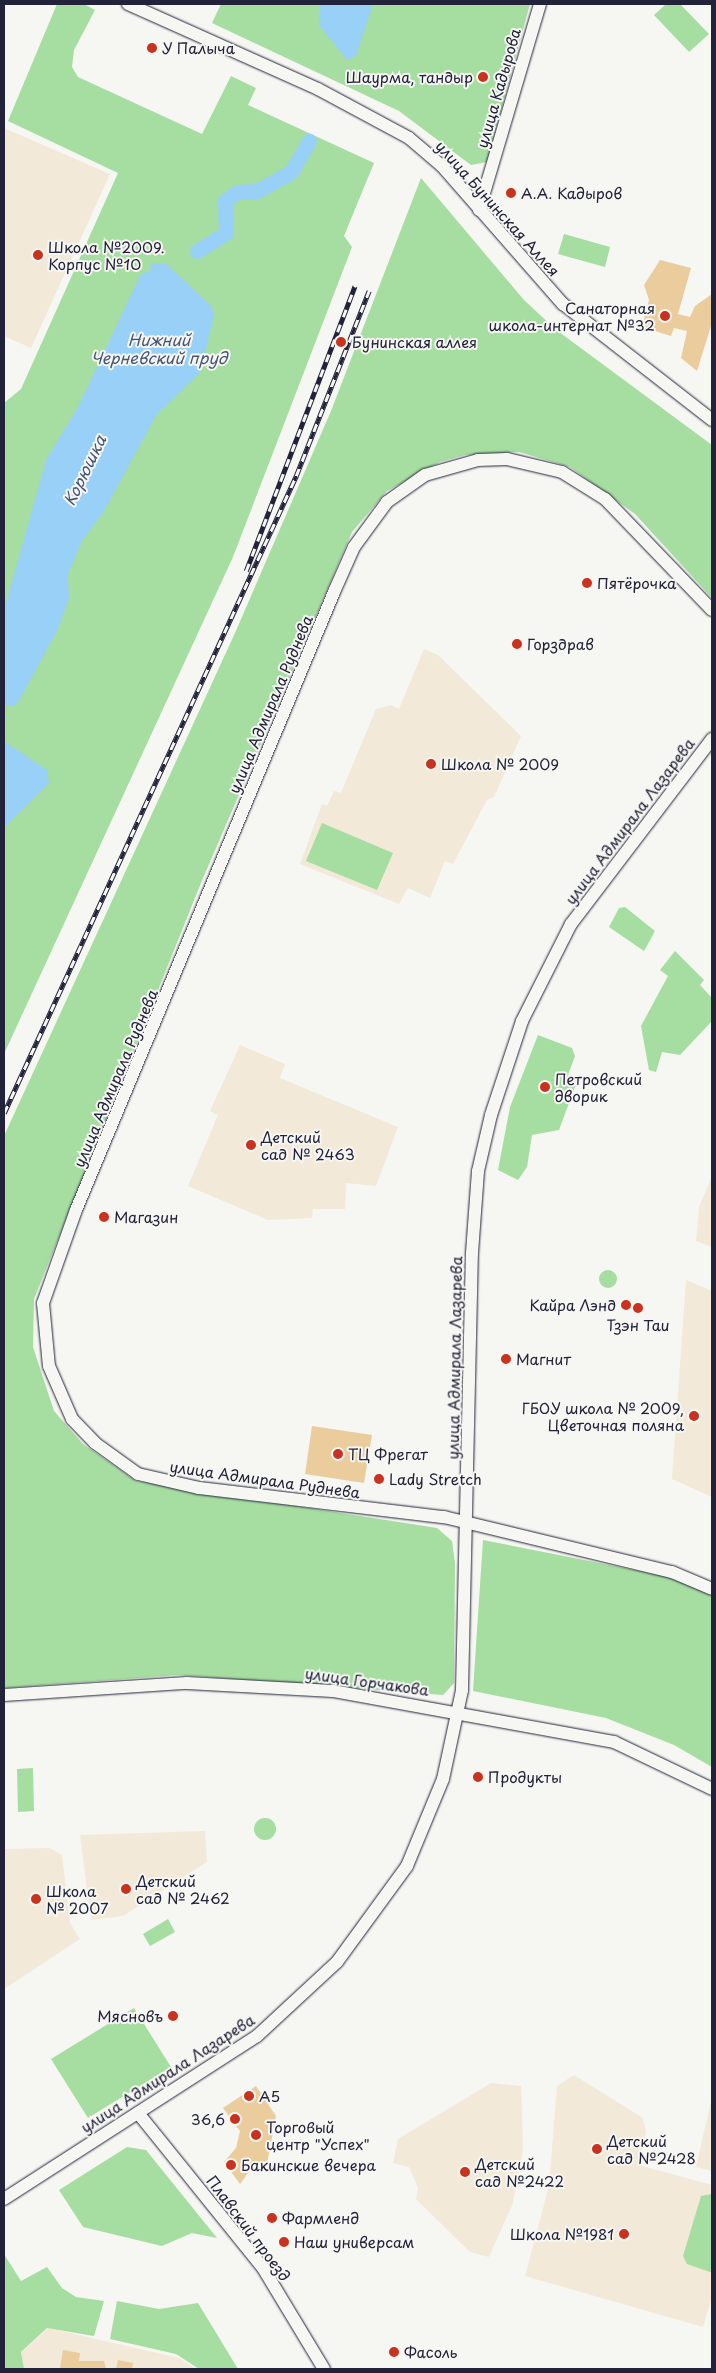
<!DOCTYPE html>
<meta charset="utf-8">
<style>
body{margin:0}
#map{position:relative;width:716px;height:2373px;overflow:hidden;background:#f6f6f2;font-family:"Playpen Sans",sans-serif}
div>[style]{position:absolute}
.built>*{inset:0;background:#f3e9d8}
.green>*{inset:0;background:#a6dda0}
.round{border-radius:50%}
.water>*{inset:0;background:#98d0f7}
.river>*{height:15px;margin:-7.5px;padding:0 7.5px;transform-origin:7.5px;border-radius:7.5px;background:#98d0f7}
.building>*{inset:0;background:#ebcc9d}
.roads{filter:drop-shadow(0 0 1px #22223b) drop-shadow(0 0 1px #22223b)}
.minor>*{height:12px;margin:-6px;padding:0 6px;transform-origin:6px;border-radius:6px;background:#f6f6f2}
.rail>*{height:4.5px;margin-top:-2.25px;transform-origin:0;background:repeating-linear-gradient(90deg,#f6f6f2 0 8px,#22223b 0 16px);box-sizing:border-box;border-block:1px solid #22223b}
.dots>*{width:14px;height:14px;translate:-50% -50%;box-sizing:border-box;border:2px solid #f6f6f2;border-radius:50%}
span{translate:-50% -50%;white-space:nowrap;text-align:center;line-height:1.15;-webkit-text-stroke:4px #f6f6f2;paint-order:stroke}
.poi-label{font-size:15px;color:#22223b}
.left{translate:0 -50%;text-align:left}
.right{translate:-100% -50%;text-align:right}
.street-label{font-size:15px;color:#22223b}
.water-label{font-size:16px;color:#455673;font-style:italic}
.frame{position:absolute;inset:0;border:5px solid #22223b;pointer-events:none}
</style>
<div id="map">
<div class="built">
<i style="clip-path:polygon(4px 128px,110px 174px,31px 348px,4px 336px)"></i>
<i style="clip-path:polygon(424px 649px,438px 655px,521px 736px,494px 797px,487px 800px,453px 864px,445px 861px,430px 898px,408px 888px,399px 904px,300px 864px,322px 804px,327px 806px,334px 791px,341px 793px,376px 709px,391px 705px,399px 709px)"></i>
<i style="clip-path:polygon(240px 1045px,285px 1064px,280px 1078px,398px 1127px,376px 1186px,346px 1183px,345px 1209px,313px 1209px,312px 1218px,268px 1220px,188px 1186px,218px 1115px,210px 1111px)"></i>
<i style="clip-path:polygon(712px 1176px,712px 1247px,696px 1241px,699px 1207px)"></i>
<i style="clip-path:polygon(686px 1280px,712px 1291px,712px 1497px,672px 1479px)"></i>
<i style="clip-path:polygon(205px 1831px,207px 1862px,123px 1916px,91px 1920px,80px 1835px)"></i>
<i style="clip-path:polygon(50px 1848px,62px 1855px,70px 1923px,80px 1939px,4px 1989px,4px 1849px)"></i>
<i style="clip-path:polygon(574px 2075px,643px 2118px,646px 2132px,639px 2165px,712px 2185px,712px 2296px,703px 2327px,525px 2276px,549px 2186px,557px 2086px)"></i>
<i style="clip-path:polygon(491px 2083px,521px 2086px,523px 2149px,513px 2203px,489px 2257px,470px 2252px,416px 2199px,418px 2188px,409px 2167px,393px 2163px,398px 2139px)"></i>
<i style="clip-path:polygon(712px 2097px,712px 2171px,696px 2167px)"></i>
<i style="clip-path:polygon(48px 2328px,179px 2358px,196px 2369px,24px 2369px,21px 2353px)"></i>
</div>
<div class="green">
<i style="clip-path:polygon(57px 4px,84px 4px,95px 10px,74px 50px,72px 67px,78px 77px,202px 134px,231px 76px,256px 88px,248px 105px,374px 163px,344px 236px,352px 247px,233px 557px,4px 1054px,4px 403px,21px 389px,118px 173px,8px 121px)"></i>
<i style="clip-path:polygon(221px 4px,530px 4px,487px 162px,471px 165px,399px 111px,212px 23px)"></i>
<i style="clip-path:polygon(666px 4px,680px 4px,709px 34px,689px 52px,654px 15px)"></i>
<i style="clip-path:polygon(421px 178px,524px 300px,555px 329px,712px 445px,712px 598px,635px 514px,570px 467px,519px 452px,465px 455px,440px 462px,387px 491px,352px 532px,201px 883px,34px 1299px,33px 1347px,54px 1411px,83px 1444px,136px 1481px,437px 1528px,452px 1541px,455px 1563px,454px 1683px,443px 1695px,179px 1675px,4px 1688px,4px 1136px,235px 633px,331px 411px)"></i>
<i style="clip-path:polygon(564px 234px,610px 247px,605px 267px,558px 254px)"></i>
<i style="clip-path:polygon(322px 823px,393px 853px,377px 890px,306px 861px)"></i>
<i style="clip-path:polygon(625px 907px,655px 931px,644px 951px,609px 927px,619px 908px)"></i>
<i style="clip-path:polygon(675px 951px,704px 980px,700px 985px,712px 998px,712px 1021px,680px 1055px,662px 1052px,656px 1072px,649px 1070px,641px 1026px,668px 976px,660px 970px)"></i>
<i style="clip-path:polygon(538px 1035px,572px 1048px,575px 1056px,568px 1075px,578px 1079px,559px 1130px,532px 1135px,527px 1167px,518px 1180px,498px 1170px,510px 1107px)"></i>
<i class="round" style="left:599px;top:1270px;width:18px;height:18px"></i>
<i style="clip-path:polygon(483px 1540px,680px 1579px,712px 1595px,712px 1767px,674px 1745px,606px 1718px,473px 1691px)"></i>
<i style="clip-path:polygon(33px 1768px,34px 1811px,18px 1812px,17px 1769px)"></i>
<i class="round" style="left:254px;top:1818px;width:22px;height:22px"></i>
<i style="clip-path:polygon(168px 1919px,175px 1932px,150px 1946px,143px 1934px)"></i>
<i style="clip-path:polygon(134px 2008px,171px 2067px,88px 2118px,51px 2059px)"></i>
<i style="clip-path:polygon(127px 2147px,146px 2150px,217px 2238px,192px 2233px,162px 2246px,83px 2227px,59px 2190px)"></i>
<i style="clip-path:polygon(712px 2194px,712px 2271px,710px 2272px,687px 2264px,683px 2256px,701px 2196px)"></i>
<i style="clip-path:polygon(4px 2254px,21px 2281px,47px 2267px,62px 2288px,76px 2297px,104px 2301px,94px 2336px,47px 2328px,21px 2352px,24px 2369px,4px 2369px)"></i>
<i style="clip-path:polygon(117px 2301px,159px 2309px,198px 2303px,238px 2369px,199px 2369px,176px 2354px,110px 2339px)"></i>
</div>
<div class="water">
<i style="clip-path:polygon(320px 4px,373px 4px,356px 56px,347px 60px,319px 25px)"></i>
<i style="clip-path:polygon(151px 263px,166px 263px,212px 307px,214px 315px,203px 363px,200px 373px,157px 414px,104px 511px,82px 541px,68px 574px,69px 599px,58px 629px,20px 699px,14px 706px,4px 706px,4px 610px,46px 460px,78px 407px,141px 274px,150px 271px)"></i>
<i style="clip-path:polygon(4px 741px,47px 770px,49px 783px,4px 828px)"></i>
</div>
<div class="river">
<i style="left:197px;top:251px;width:34px;rotate:-32deg"></i>
<i style="left:226px;top:233px;width:32px;rotate:-92deg"></i>
<i style="left:225px;top:201px;width:15px;rotate:-37deg"></i>
<i style="left:237px;top:192px;width:20px;rotate:-3deg"></i>
<i style="left:257px;top:191px;width:39px;rotate:-29deg"></i>
<i style="left:291px;top:172px;width:36px;rotate:-60deg"></i>
</div>
<div class="building">
<i style="clip-path:polygon(660px 260px,691px 268px,678px 314px,690px 317px,695px 306px,712px 294px,712px 323px,697px 371px,681px 358px,687px 331px,674px 328px,671px 336px,642px 327px,649px 300px,644px 285px)"></i>
<i style="clip-path:polygon(312px 1426px,372px 1435px,364px 1483px,305px 1474px)"></i>
<i style="clip-path:polygon(256px 2086px,276px 2116px,267px 2164px,256px 2162px,240px 2184px,224px 2162px,236px 2148px,240px 2131px,223px 2108px)"></i>
<i style="clip-path:polygon(63px 2350px,80px 2353px,79px 2361px,104px 2361px,106px 2369px,60px 2369px)"></i>
<i style="clip-path:polygon(118px 2360px,133px 2363px,132px 2369px,116px 2369px)"></i>
</div>
<div class="roads">
<div class="minor">
<i style="left:128px;top:4px;width:208px;rotate:24.1deg"></i>
<i style="left:318px;top:89px;width:103px;rotate:28.3deg"></i>
<i style="left:409px;top:138px;width:43px;rotate:40.3deg"></i>
<i style="left:442px;top:166px;width:184px;rotate:48.8deg"></i>
<i style="left:563px;top:304px;width:189px;rotate:37.9deg"></i>
<i style="left:479px;top:210px;width:215px;rotate:-73.5deg"></i>
<i style="left:712px;top:610px;width:154px;rotate:-133.9deg"></i>
<i style="left:605px;top:499px;width:51px;rotate:-147.9deg"></i>
<i style="left:562px;top:472px;width:57px;rotate:-166.7deg"></i>
<i style="left:507px;top:459px;width:29px;rotate:178deg"></i>
<i style="left:478px;top:460px;width:55px;rotate:164.2deg"></i>
<i style="left:425px;top:475px;width:47px;rotate:144.6deg"></i>
<i style="left:387px;top:502px;width:56px;rotate:126.3deg"></i>
<i style="left:354px;top:547px;width:49px;rotate:114deg"></i>
<i style="left:334px;top:592px;width:670px;rotate:112.66deg"></i>
<i style="left:76px;top:1210px;width:99px;rotate:109.5deg"></i>
<i style="left:43px;top:1303px;width:63px;rotate:84.6deg"></i>
<i style="left:49px;top:1366px;width:58px;rotate:66.5deg"></i>
<i style="left:72px;top:1419px;width:33px;rotate:46deg"></i>
<i style="left:95px;top:1443px;width:53px;rotate:35.8deg"></i>
<i style="left:138px;top:1474px;width:63px;rotate:12.9deg"></i>
<i style="left:199px;top:1488px;width:247px;rotate:6.8deg"></i>
<i style="left:444px;top:1517px;width:235px;rotate:13.6deg"></i>
<i style="left:672px;top:1572px;width:43px;rotate:23deg"></i>
<i style="left:4px;top:1695px;width:183px;rotate:-3.8deg"></i>
<i style="left:187px;top:1683px;width:146px;rotate:3.1deg"></i>
<i style="left:333px;top:1691px;width:286px;rotate:10.3deg"></i>
<i style="left:614px;top:1742px;width:109px;rotate:25.6deg"></i>
<i style="left:138px;top:2113px;width:199px;rotate:51.1deg"></i>
<i style="left:263px;top:2268px;width:118px;rotate:58.9deg"></i>
<i style="left:4px;top:2199px;width:301px;rotate:-32.8deg"></i>
<i style="left:257px;top:2036px;width:109px;rotate:-42.8deg"></i>
<i style="left:337px;top:1962px;width:119px;rotate:-53.9deg"></i>
<i style="left:407px;top:1866px;width:94px;rotate:-67.5deg"></i>
<i style="left:443px;top:1779px;width:91px;rotate:-77.9deg"></i>
<i style="left:462px;top:1690px;width:437px;rotate:-88.7deg"></i>
<i style="left:472px;top:1253px;width:82px;rotate:-85.8deg"></i>
<i style="left:478px;top:1171px;width:57px;rotate:-76.9deg"></i>
<i style="left:491px;top:1115px;width:99px;rotate:-71.7deg"></i>
<i style="left:522px;top:1021px;width:109px;rotate:-63.2deg"></i>
<i style="left:571px;top:924px;width:233px;rotate:-52.7deg"></i>
</div>
</div>
<div class="rail">
<i style="left:246px;top:571px;width:305px;rotate:-69.1deg"></i>
<i style="left:4px;top:1113px;width:701px;rotate:-65.37deg"></i>
<i style="left:296px;top:476px;width:199px;rotate:-68.5deg"></i>
</div>
<div class="dots">
<i style="left:152px;top:48px;background:#c8321e"></i>
<i style="left:483px;top:77px;background:#c8321e"></i>
<i style="left:511px;top:193px;background:#c8321e"></i>
<i style="left:38px;top:255px;background:#c8321e"></i>
<i style="left:665px;top:316px;background:#c8321e"></i>
<i style="left:341px;top:342px;background:#c8321e"></i>
<i style="left:587px;top:583px;background:#c8321e"></i>
<i style="left:517px;top:644px;background:#c8321e"></i>
<i style="left:431px;top:764px;background:#c8321e"></i>
<i style="left:545px;top:1087px;background:#c8321e"></i>
<i style="left:251px;top:1145px;background:#c8321e"></i>
<i style="left:104px;top:1217px;background:#c8321e"></i>
<i style="left:626px;top:1305px;background:#c8321e"></i>
<i style="left:638px;top:1308px;background:#c8321e"></i>
<i style="left:506px;top:1359px;background:#c8321e"></i>
<i style="left:694px;top:1416px;background:#c8321e"></i>
<i style="left:338px;top:1454px;background:#c8321e"></i>
<i style="left:379px;top:1479px;background:#c8321e"></i>
<i style="left:478px;top:1777px;background:#c8321e"></i>
<i style="left:126px;top:1889px;background:#c8321e"></i>
<i style="left:36px;top:1899px;background:#c8321e"></i>
<i style="left:173px;top:2016px;background:#c8321e"></i>
<i style="left:249px;top:2096px;background:#c8321e"></i>
<i style="left:235px;top:2119px;background:#c8321e"></i>
<i style="left:256px;top:2135px;background:#c8321e"></i>
<i style="left:597px;top:2149px;background:#c8321e"></i>
<i style="left:231px;top:2165px;background:#c8321e"></i>
<i style="left:465px;top:2172px;background:#c8321e"></i>
<i style="left:272px;top:2218px;background:#c8321e"></i>
<i style="left:624px;top:2234px;background:#c8321e"></i>
<i style="left:284px;top:2242px;background:#c8321e"></i>
<i style="left:394px;top:2352px;background:#c8321e"></i>
</div>
<div class="poi-label">
<span class="left" style="left:162px;top:48px">У Палыча</span>
<span class="right" style="left:473px;top:77px">Шаурма, тандыр</span>
<span class="left" style="left:521px;top:193px">А.А. Кадыров</span>
<span class="left" style="left:48px;top:255px">Школа №2009.<br>Корпус №10</span>
<span class="right" style="left:655px;top:316px">Санаторная<br>школа-интернат №32</span>
<span class="left" style="left:352px;top:342px">Бунинская аллея</span>
<span class="left" style="left:597px;top:583px">Пятёрочка</span>
<span class="left" style="left:527px;top:644px">Горздрав</span>
<span class="left" style="left:441px;top:764px">Школа № 2009</span>
<span class="left" style="left:555px;top:1087px">Петровский<br>дворик</span>
<span class="left" style="left:261px;top:1145px">Детский<br>сад № 2463</span>
<span class="left" style="left:114px;top:1217px">Магазин</span>
<span class="right" style="left:616px;top:1305px">Кайра Лэнд</span>
<span style="left:638px;top:1325px">Тзэн Таи</span>
<span class="left" style="left:516px;top:1359px">Магнит</span>
<span class="right" style="left:684px;top:1416px">ГБОУ школа № 2009,<br>Цветочная поляна</span>
<span class="left" style="left:348px;top:1454px">ТЦ Фрегат</span>
<span class="left" style="left:389px;top:1479px">Lady Stretch</span>
<span class="left" style="left:488px;top:1777px">Продукты</span>
<span class="left" style="left:136px;top:1889px">Детский<br>сад № 2462</span>
<span class="left" style="left:46px;top:1899px">Школа<br>№ 2007</span>
<span class="right" style="left:163px;top:2016px">Мясновъ</span>
<span class="left" style="left:259px;top:2096px">А5</span>
<span class="right" style="left:225px;top:2119px">36,6</span>
<span class="left" style="left:266px;top:2135px">Торговый<br>центр "Успех"</span>
<span class="left" style="left:607px;top:2149px">Детский<br>сад №2428</span>
<span class="left" style="left:475px;top:2172px">Детский<br>сад №2422</span>
<span class="left" style="left:241px;top:2165px">Бакинские вечера</span>
<span class="left" style="left:282px;top:2218px">Фармленд</span>
<span class="right" style="left:614px;top:2234px">Школа №1981</span>
<span class="left" style="left:294px;top:2242px">Наш универсам</span>
<span class="left" style="left:404px;top:2352px">Фасоль</span>
</div>
<div class="street-label">
<span style="left:498px;top:88px;rotate:-74deg">улица Кадырова</span>
<span style="left:498px;top:208px;rotate:48deg">улица Бунинская Аллея</span>
<span style="left:270px;top:704px;rotate:-67deg">улица Адмирала Руднева</span>
<span style="left:629px;top:821px;rotate:-53deg">улица Адмирала Лазарева</span>
<span style="left:115px;top:1078px;rotate:-67deg">улица Адмирала Руднева</span>
<span style="left:454px;top:1358px;rotate:-89deg">улица Адмирала Лазарева</span>
<span style="left:265px;top:1479px;rotate:8deg">улица Адмирала Руднева</span>
<span style="left:367px;top:1681px;rotate:8deg">улица Горчакова</span>
<span style="left:167px;top:2073px;rotate:-33deg">улица Адмирала Лазарева</span>
<span style="left:249px;top:2228px;rotate:53deg">Плавский проезд</span>
</div>
<div class="water-label">
<span style="left:159px;top:348px">Нижний<br>Черневский пруд</span>
<span style="left:84px;top:470px;rotate:-64deg">Корюшка</span>
</div>
<div class="frame"></div>
</div>
